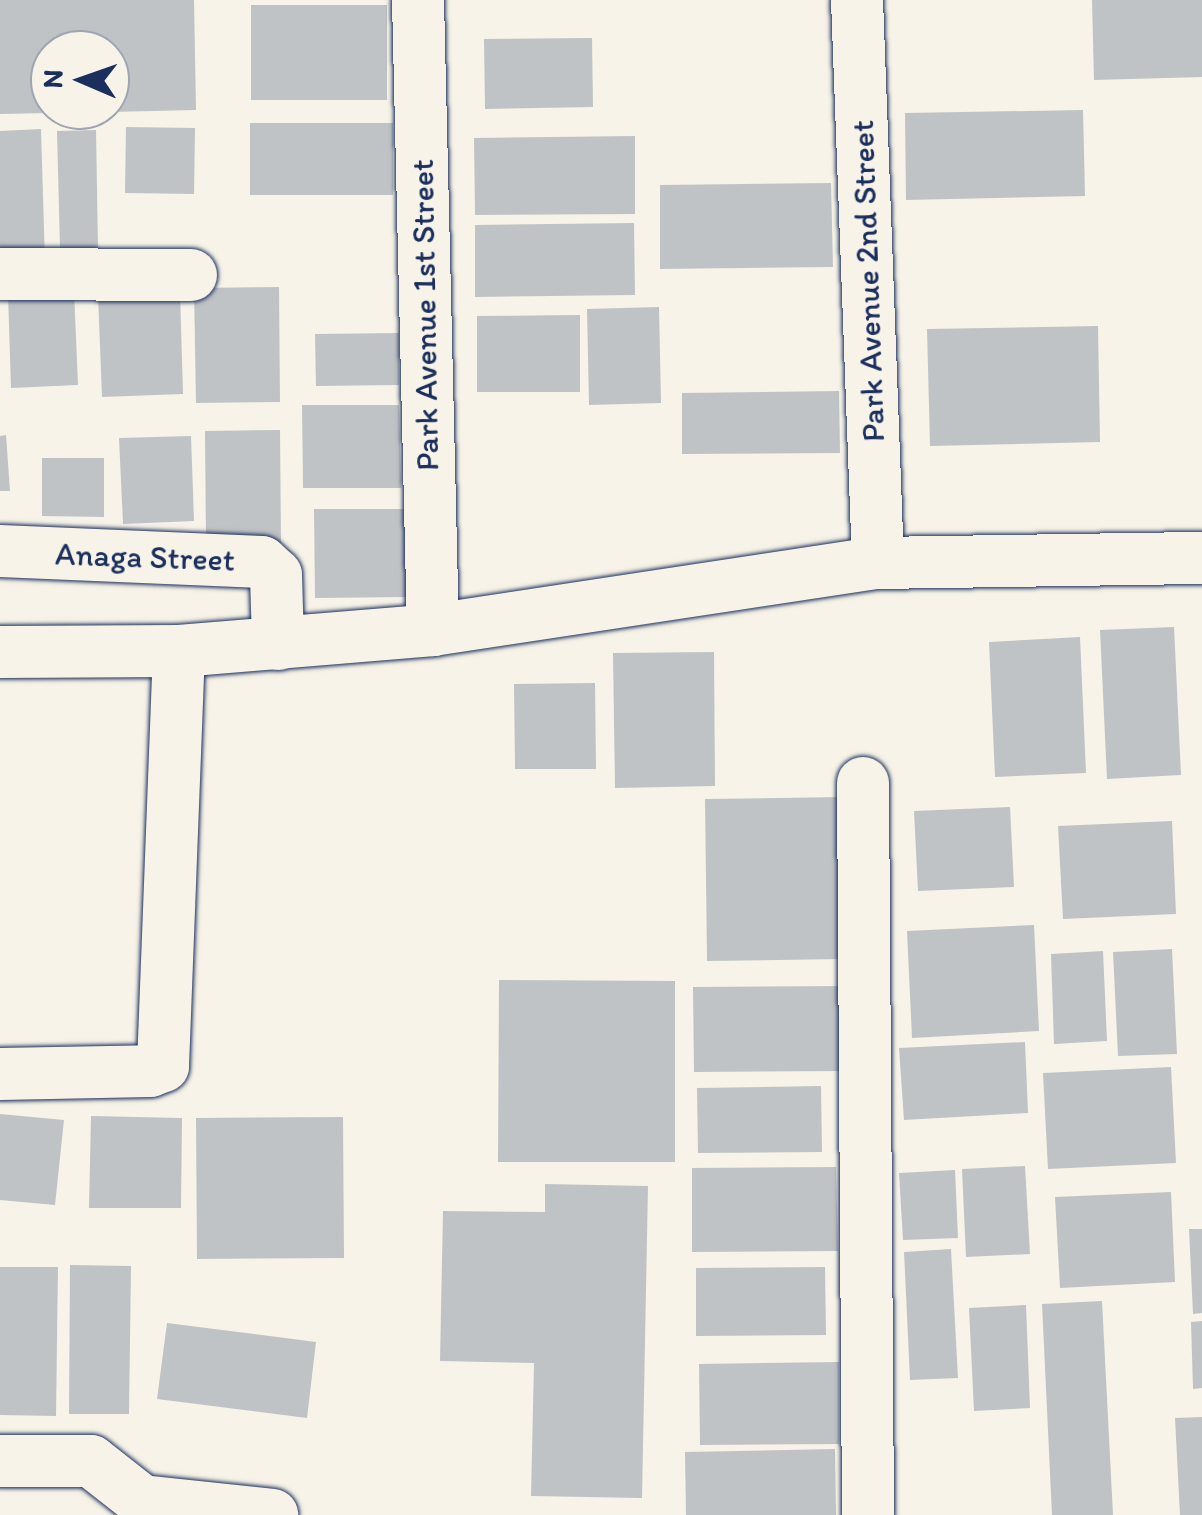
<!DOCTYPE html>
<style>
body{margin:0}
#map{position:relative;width:1202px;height:1515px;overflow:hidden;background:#f7f3e8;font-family:Itim,sans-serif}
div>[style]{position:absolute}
.building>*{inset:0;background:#c0c3c5}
.roads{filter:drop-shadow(0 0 2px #1b2f5e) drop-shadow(0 0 2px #1b2f5e)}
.street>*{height:52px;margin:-26px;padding:0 26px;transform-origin:26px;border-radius:26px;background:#f7f3e8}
span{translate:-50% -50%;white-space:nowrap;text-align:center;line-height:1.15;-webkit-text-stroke:8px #f7f3e8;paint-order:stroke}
.street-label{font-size:32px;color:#1b2f5e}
.north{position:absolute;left:30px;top:30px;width:100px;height:100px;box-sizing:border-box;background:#f7f3e8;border:2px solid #9fa5b1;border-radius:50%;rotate:272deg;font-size:28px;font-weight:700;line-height:40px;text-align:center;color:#1b2f5e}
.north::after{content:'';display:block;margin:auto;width:35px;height:45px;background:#1b2f5e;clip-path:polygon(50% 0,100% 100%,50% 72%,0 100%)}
</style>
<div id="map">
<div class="building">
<i style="clip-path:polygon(0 0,194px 0,196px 110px,110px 112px,110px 50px,50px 50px,50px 113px,0 114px)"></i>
<i style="clip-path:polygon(1092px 0,1202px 0,1202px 77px,1094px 80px)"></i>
<i style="clip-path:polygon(251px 5px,387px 5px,387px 100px,251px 100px)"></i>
<i style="clip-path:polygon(592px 38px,593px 107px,485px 109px,484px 39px)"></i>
<i style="clip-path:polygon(1083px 110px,1085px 196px,906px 200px,905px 113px)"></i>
<i style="clip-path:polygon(250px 123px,393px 123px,393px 195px,250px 195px)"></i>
<i style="clip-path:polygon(126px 127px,195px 128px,194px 194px,125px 193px)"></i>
<i style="clip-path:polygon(41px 129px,45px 263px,0 264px,0 131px)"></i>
<i style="clip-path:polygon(96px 130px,98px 248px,60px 249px,57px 131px)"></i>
<i style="clip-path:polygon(635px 136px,635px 214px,475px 215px,474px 138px)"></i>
<i style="clip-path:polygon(831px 183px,833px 267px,660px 269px,660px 185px)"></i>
<i style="clip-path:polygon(634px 223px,635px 295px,475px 297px,475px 225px)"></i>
<i style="clip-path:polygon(279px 287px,280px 402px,196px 403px,194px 288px)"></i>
<i style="clip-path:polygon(74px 291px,78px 385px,11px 388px,8px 294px)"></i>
<i style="clip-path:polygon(180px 292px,183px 394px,102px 397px,98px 295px)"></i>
<i style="clip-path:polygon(659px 307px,661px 403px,589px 405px,587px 309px)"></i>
<i style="clip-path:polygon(580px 315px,580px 392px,477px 392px,477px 316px)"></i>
<i style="clip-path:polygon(1098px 326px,1100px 442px,930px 446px,927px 329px)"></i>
<i style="clip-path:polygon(399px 333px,399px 385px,316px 386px,315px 334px)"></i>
<i style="clip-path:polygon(839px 391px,840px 453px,682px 454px,682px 393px)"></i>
<i style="clip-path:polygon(302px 405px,399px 405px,401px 488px,303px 488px)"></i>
<i style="clip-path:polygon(280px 430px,281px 544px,206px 544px,205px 431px)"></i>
<i style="clip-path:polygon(6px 435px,10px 491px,0 491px,0 436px)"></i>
<i style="clip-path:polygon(191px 436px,194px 521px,123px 524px,119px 438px)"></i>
<i style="clip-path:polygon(42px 458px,104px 458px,104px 517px,42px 516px)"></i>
<i style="clip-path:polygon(314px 509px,407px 509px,408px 597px,315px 598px)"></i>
<i style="clip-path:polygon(1174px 627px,1181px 775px,1107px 779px,1100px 630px)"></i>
<i style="clip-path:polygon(1080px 637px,1086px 773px,995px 777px,989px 642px)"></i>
<i style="clip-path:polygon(714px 652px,715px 786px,615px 788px,613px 653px)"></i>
<i style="clip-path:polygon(595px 683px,596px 769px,515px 769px,514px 684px)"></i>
<i style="clip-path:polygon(840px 797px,842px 959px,707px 961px,705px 799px)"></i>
<i style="clip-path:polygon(1010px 807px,1014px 887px,918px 891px,914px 811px)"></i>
<i style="clip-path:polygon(1172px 821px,1176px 914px,1063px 919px,1058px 826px)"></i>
<i style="clip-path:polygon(1034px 925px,1039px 1031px,912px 1038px,907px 931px)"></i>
<i style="clip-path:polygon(1172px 949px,1177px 1054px,1118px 1056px,1113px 952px)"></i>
<i style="clip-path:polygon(1103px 951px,1107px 1041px,1054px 1044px,1051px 954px)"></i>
<i style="clip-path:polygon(499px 980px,675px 981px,675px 1162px,498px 1162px)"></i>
<i style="clip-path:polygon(844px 986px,846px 1071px,694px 1072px,693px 987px)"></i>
<i style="clip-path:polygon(1025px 1042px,1028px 1113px,904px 1120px,899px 1048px)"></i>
<i style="clip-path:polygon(1171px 1067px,1176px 1163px,1048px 1169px,1043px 1073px)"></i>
<i style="clip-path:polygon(821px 1086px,822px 1152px,698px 1153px,697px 1088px)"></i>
<i style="clip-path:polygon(0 1114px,64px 1120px,55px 1205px,0 1200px)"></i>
<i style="clip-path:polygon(91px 1116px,182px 1118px,181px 1208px,89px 1208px)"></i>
<i style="clip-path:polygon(343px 1117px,344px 1258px,197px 1259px,196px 1118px)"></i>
<i style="clip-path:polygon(1025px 1166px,1030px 1254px,966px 1257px,962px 1169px)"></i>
<i style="clip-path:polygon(836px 1167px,838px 1251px,692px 1252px,692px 1168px)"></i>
<i style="clip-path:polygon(955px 1170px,958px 1238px,903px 1240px,899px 1173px)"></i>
<i style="clip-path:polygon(545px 1184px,648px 1186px,642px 1498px,531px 1496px,534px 1363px,440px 1361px,443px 1211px,545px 1212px)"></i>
<i style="clip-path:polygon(1171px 1192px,1175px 1282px,1060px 1288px,1055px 1197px)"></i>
<i style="clip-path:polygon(1189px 1229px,1202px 1229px,1202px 1313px,1193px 1314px)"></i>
<i style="clip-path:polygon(951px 1249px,958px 1378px,910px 1380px,904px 1252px)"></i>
<i style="clip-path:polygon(70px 1265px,131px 1266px,129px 1414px,69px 1414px)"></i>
<i style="clip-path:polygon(0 1267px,58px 1267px,56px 1416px,0 1415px)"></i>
<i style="clip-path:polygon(825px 1267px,826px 1335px,696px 1336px,696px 1268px)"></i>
<i style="clip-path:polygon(1102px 1301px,1113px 1515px,1052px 1515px,1042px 1304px)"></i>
<i style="clip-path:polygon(1026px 1305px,1030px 1408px,974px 1411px,969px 1308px)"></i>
<i style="clip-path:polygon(1202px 1321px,1202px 1388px,1193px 1389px,1191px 1322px)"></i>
<i style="clip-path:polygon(167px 1323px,316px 1342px,307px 1418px,157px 1399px)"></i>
<i style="clip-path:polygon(839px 1362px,839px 1444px,700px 1445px,699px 1364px)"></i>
<i style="clip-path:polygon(1202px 1417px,1202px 1515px,1180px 1515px,1175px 1418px)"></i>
<i style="clip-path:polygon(835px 1449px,836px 1515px,686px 1515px,685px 1452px)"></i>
</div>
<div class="roads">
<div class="street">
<i style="left:418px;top:0;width:630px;rotate:88.64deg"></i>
<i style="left:857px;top:0;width:563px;rotate:87.86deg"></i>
<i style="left:0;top:274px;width:191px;rotate:0.3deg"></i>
<i style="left:0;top:551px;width:262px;rotate:2.4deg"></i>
<i style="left:262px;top:562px;width:19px;rotate:43deg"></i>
<i style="left:276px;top:575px;width:69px;rotate:88.3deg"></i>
<i style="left:0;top:652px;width:179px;rotate:-0.3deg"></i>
<i style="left:179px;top:651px;width:255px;rotate:-4.7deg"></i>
<i style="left:433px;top:630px;width:450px;rotate:-8.6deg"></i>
<i style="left:878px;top:563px;width:324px;rotate:-0.9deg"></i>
<i style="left:863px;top:783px;width:732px;rotate:89.61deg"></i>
<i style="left:0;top:1074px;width:150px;rotate:-1.1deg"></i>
<i style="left:150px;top:1071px;width:14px;rotate:-21deg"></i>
<i style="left:163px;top:1066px;width:415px;rotate:-87.8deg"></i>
<i style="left:0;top:1461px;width:91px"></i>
<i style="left:91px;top:1461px;width:65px;rotate:38.1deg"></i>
<i style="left:142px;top:1501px;width:131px;rotate:6.1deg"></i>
</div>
</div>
<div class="street-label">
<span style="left:868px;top:281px;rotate:-92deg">Park Avenue 2nd Street</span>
<span style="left:425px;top:315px;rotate:-91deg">Park Avenue 1st Street</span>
<span style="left:145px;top:557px;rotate:2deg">Anaga Street</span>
</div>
<div class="north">N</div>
</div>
